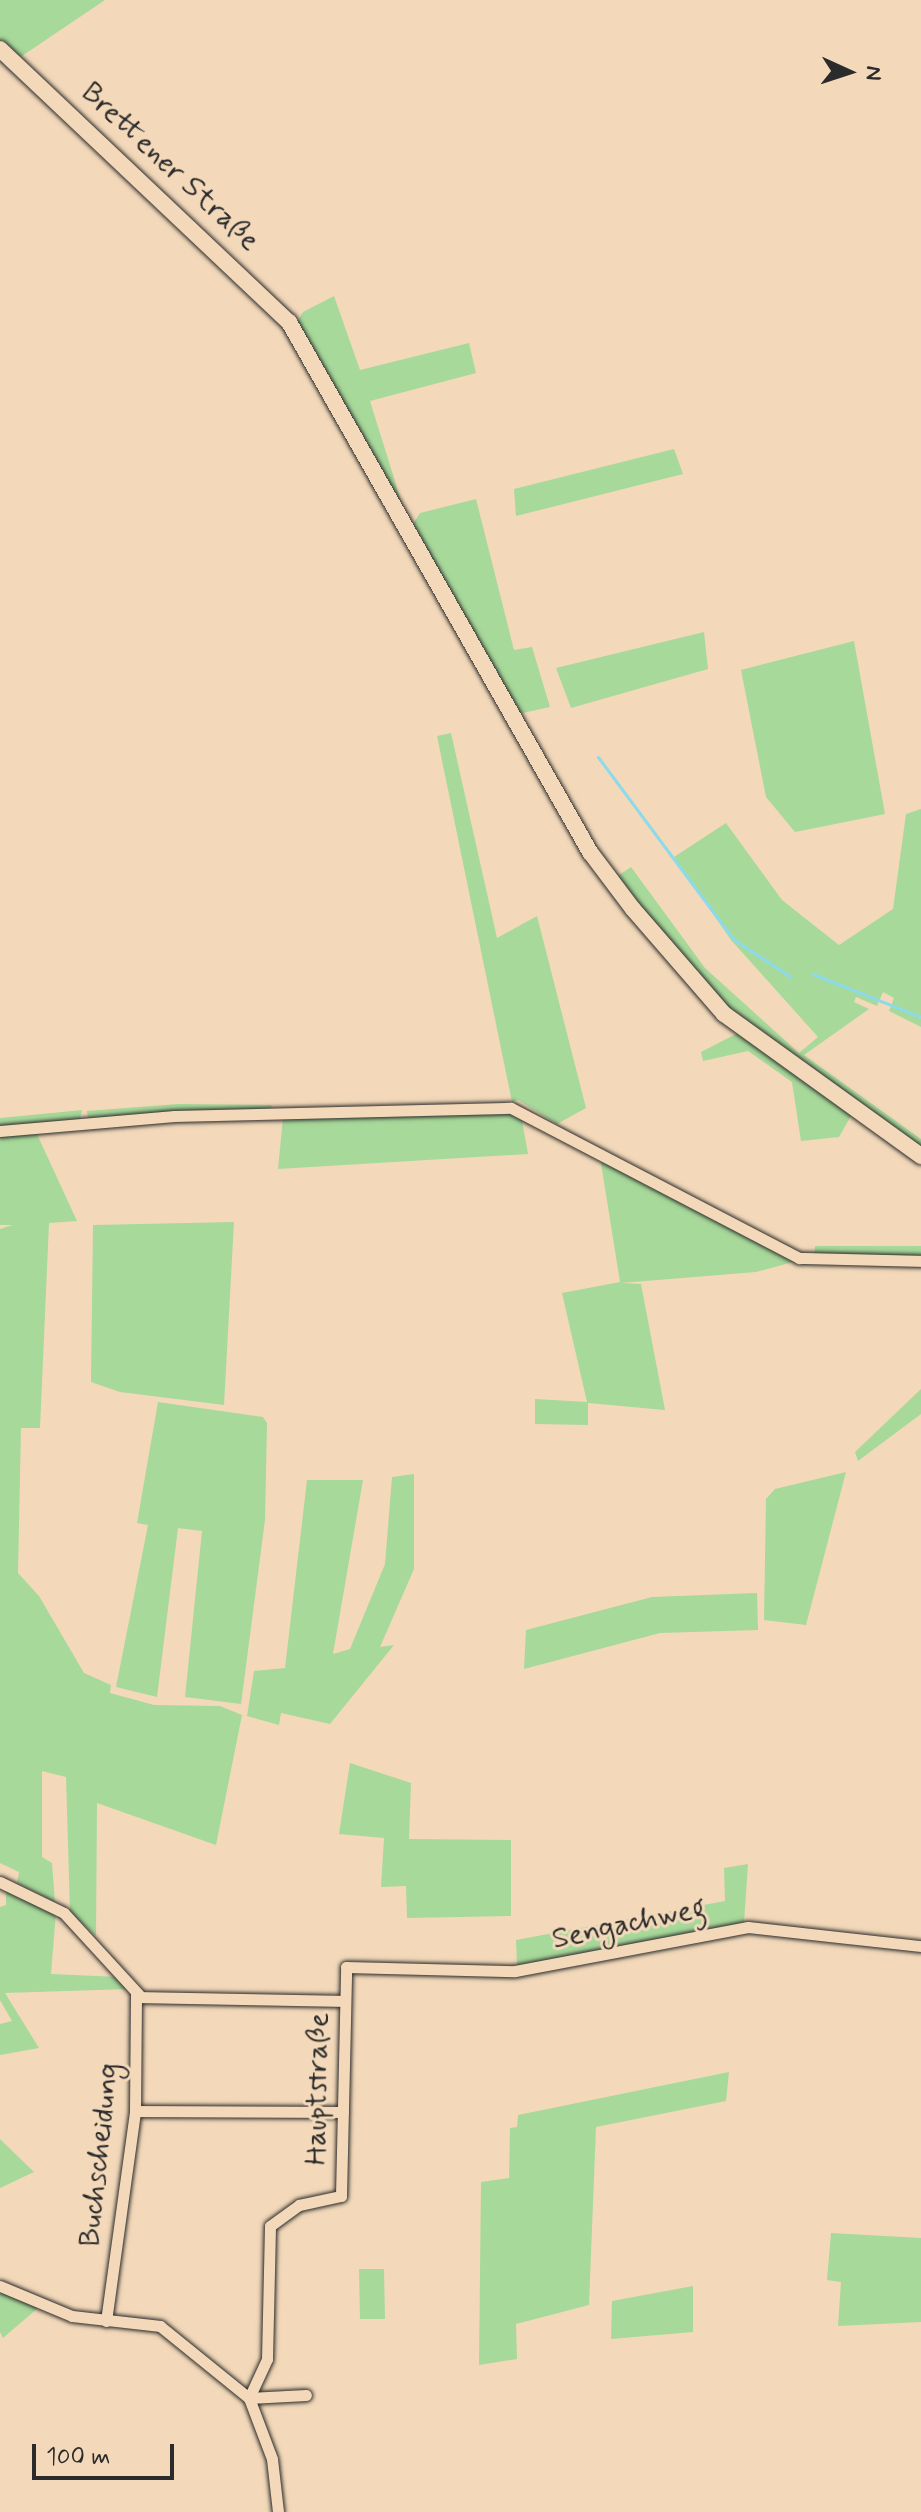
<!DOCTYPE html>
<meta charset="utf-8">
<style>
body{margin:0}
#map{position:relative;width:921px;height:2512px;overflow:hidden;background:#f3d9ba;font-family:Mynerve,sans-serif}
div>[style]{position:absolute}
.green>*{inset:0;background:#a7d99a}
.stream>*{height:3px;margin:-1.5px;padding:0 1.5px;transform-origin:1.5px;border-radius:1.5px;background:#8cdaea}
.roads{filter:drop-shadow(0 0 2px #2b2b2b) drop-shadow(0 0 2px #2b2b2b)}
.street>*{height:11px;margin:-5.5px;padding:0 5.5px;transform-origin:5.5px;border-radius:5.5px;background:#f3d9ba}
.secondary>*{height:16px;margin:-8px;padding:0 8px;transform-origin:8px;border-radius:8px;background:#f3d9ba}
span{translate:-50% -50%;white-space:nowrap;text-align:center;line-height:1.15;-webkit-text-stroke:6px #f3d9ba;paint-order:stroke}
.street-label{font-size:30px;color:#2b2b2b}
.north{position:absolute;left:809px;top:32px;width:80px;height:80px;-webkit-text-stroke:6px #f3d9ba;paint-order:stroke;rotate:93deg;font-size:22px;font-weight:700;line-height:32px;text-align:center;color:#2b2b2b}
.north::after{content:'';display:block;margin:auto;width:28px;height:36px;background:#2b2b2b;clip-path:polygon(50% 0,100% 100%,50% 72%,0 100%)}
.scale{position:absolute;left:32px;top:2444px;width:142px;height:36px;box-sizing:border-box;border:4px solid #2b2b2b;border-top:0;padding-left:10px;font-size:24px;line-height:28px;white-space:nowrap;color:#2b2b2b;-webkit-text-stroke:6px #f3d9ba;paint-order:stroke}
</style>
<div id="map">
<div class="green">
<i style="clip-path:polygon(0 0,105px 0,19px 58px,0 42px)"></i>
<i style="clip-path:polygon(334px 296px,360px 370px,469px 343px,476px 373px,370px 401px,403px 507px,296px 323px,303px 312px)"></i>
<i style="clip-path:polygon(674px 449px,683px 474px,516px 516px,514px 489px)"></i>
<i style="clip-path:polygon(476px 499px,514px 650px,532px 647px,550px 707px,518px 714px,413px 524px,420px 513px)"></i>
<i style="clip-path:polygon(704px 632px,708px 669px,571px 708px,556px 668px)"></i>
<i style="clip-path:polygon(854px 641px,885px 814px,795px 832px,766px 797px,741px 670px)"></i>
<i style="clip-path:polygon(451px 733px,497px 938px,537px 916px,586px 1108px,557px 1124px,518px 1100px,512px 1102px,437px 736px)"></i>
<i style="clip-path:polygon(921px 809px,921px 1027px,889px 1011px,894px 998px,883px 992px,877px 1006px,856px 997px,854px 1002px,869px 1009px,804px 1055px,921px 1139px,921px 1148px,747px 1025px,703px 983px,616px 877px,631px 867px,705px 968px,799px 1053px,818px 1037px,731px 940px,674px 857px,726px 823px,782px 900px,839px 945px,893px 909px,906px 814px)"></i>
<i style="clip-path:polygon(738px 1033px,852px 1114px,839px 1137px,801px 1141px,792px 1082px,748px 1051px,703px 1061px,701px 1052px)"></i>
<i style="clip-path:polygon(178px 1104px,272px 1105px,269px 1112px,88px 1118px,87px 1111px)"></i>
<i style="clip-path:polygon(82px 1110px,80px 1119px,0 1127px,0 1118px)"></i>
<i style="clip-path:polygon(447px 1112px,521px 1115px,528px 1154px,278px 1169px,283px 1118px)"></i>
<i style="clip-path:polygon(36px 1132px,77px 1221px,49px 1223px,40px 1428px,21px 1428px,18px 1573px,39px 1596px,84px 1673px,111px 1685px,110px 1693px,154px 1705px,220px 1706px,242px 1715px,216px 1845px,97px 1803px,96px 1936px,70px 1912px,66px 1777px,42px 1771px,42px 1857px,52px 1863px,55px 1902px,17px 1883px,19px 1872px,0 1863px,0 1229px,13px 1225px,0 1225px,0 1135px)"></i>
<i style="clip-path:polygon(600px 1157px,793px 1262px,756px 1272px,621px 1283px,641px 1284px,665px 1410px,588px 1403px,588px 1425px,535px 1424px,535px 1399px,587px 1402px,562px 1293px,620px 1282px)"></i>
<i style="clip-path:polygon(234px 1222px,224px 1405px,120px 1392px,91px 1382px,93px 1225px)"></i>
<i style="clip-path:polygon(815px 1246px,921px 1246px,921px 1257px,814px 1255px)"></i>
<i style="clip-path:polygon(921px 1389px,921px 1414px,858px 1461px,855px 1452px)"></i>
<i style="clip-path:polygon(158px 1402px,263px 1417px,267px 1423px,265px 1520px,241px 1704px,185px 1697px,202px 1531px,178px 1528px,157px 1697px,116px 1687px,148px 1525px,137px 1523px)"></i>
<i style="clip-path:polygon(846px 1472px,806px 1625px,764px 1620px,766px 1499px,775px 1489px)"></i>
<i style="clip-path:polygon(414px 1474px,414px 1569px,380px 1647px,394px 1645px,330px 1724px,281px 1713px,279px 1725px,247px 1716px,254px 1671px,285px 1668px,307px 1480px,363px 1480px,333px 1654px,350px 1649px,385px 1564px,392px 1477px)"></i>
<i style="clip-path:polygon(757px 1593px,758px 1630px,660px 1633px,524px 1669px,526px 1630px,652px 1597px)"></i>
<i style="clip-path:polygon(350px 1763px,411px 1783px,409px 1839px,511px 1840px,511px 1916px,407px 1918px,406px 1886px,381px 1887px,384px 1838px,339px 1834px)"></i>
<i style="clip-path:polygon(748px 1864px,744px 1923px,517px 1966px,516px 1940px,725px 1901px,724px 1868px)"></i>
<i style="clip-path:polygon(6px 1890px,56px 1912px,51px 1974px,120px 1977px,129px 1989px,5px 1993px,39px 2048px,0 2055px,0 2024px,12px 2021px,0 2000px,0 1907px,6px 1905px)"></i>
<i style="clip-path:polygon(729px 2072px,726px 2101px,596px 2127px,589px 2305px,516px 2324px,517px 2359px,479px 2365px,481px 2182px,509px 2178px,510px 2128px,517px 2127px,518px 2115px)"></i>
<i style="clip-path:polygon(0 2139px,34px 2172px,0 2188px)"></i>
<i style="clip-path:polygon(831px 2233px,921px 2238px,921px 2322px,838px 2326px,841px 2282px,827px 2280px)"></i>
<i style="clip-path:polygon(359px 2269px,384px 2269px,385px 2319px,360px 2319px)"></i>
<i style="clip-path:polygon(693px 2286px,693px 2332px,611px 2339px,612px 2301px)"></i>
<i style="clip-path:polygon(0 2288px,38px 2308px,3px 2338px,0 2332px)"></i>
</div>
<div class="stream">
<i style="left:598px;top:757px;width:227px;rotate:53.4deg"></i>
<i style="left:733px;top:939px;width:69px;rotate:33.2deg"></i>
<i style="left:813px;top:974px;width:116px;rotate:21.7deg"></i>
</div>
<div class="roads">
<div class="street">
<i style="left:0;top:1131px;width:175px;rotate:-4.9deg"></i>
<i style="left:174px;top:1116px;width:337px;rotate:-1.4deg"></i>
<i style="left:511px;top:1108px;width:325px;rotate:27.5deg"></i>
<i style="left:799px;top:1258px;width:122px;rotate:1.4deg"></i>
<i style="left:0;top:1882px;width:71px;rotate:25.8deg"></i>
<i style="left:64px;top:1913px;width:114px;rotate:47.5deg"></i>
<i style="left:141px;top:1997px;width:202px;rotate:1.1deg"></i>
<i style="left:135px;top:2111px;width:208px;rotate:0.3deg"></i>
<i style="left:0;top:2286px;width:78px;rotate:22.6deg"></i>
<i style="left:72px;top:2316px;width:89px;rotate:6.5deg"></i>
<i style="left:160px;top:2326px;width:114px;rotate:39deg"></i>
<i style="left:249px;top:2398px;width:57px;rotate:-3deg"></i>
<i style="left:106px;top:2321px;width:212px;rotate:-82.1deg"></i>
<i style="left:135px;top:2111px;width:117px;rotate:-89.5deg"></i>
<i style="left:249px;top:2398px;width:43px;rotate:-65.2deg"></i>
<i style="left:267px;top:2359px;width:133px;rotate:-88.7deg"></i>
<i style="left:270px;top:2226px;width:36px;rotate:-36deg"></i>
<i style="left:299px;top:2205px;width:43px;rotate:-12.1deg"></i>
<i style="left:341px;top:2196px;width:229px;rotate:-88.7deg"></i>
<i style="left:346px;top:1967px;width:169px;rotate:1.4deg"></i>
<i style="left:515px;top:1971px;width:237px;rotate:-10.7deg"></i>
<i style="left:748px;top:1927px;width:174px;rotate:6.3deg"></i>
<i style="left:249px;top:2398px;width:65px;rotate:69.3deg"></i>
<i style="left:272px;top:2459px;width:53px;rotate:83.5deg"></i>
</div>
<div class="secondary">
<i style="left:0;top:49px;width:398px;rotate:43.4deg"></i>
<i style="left:289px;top:322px;width:610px;rotate:60.41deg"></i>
<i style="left:590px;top:852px;width:71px;rotate:53deg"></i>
<i style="left:633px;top:909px;width:139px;rotate:49.1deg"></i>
<i style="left:724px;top:1014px;width:243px;rotate:35.8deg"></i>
</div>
</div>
<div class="street-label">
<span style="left:170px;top:167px;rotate:43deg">Brettener Straße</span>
<span style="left:629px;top:1924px;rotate:-12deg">Sengachweg</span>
<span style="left:318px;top:2089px;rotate:-89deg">Hauptstraße</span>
<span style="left:100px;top:2155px;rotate:-84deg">Buchscheidung</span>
</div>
<div class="north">N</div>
<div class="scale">100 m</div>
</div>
